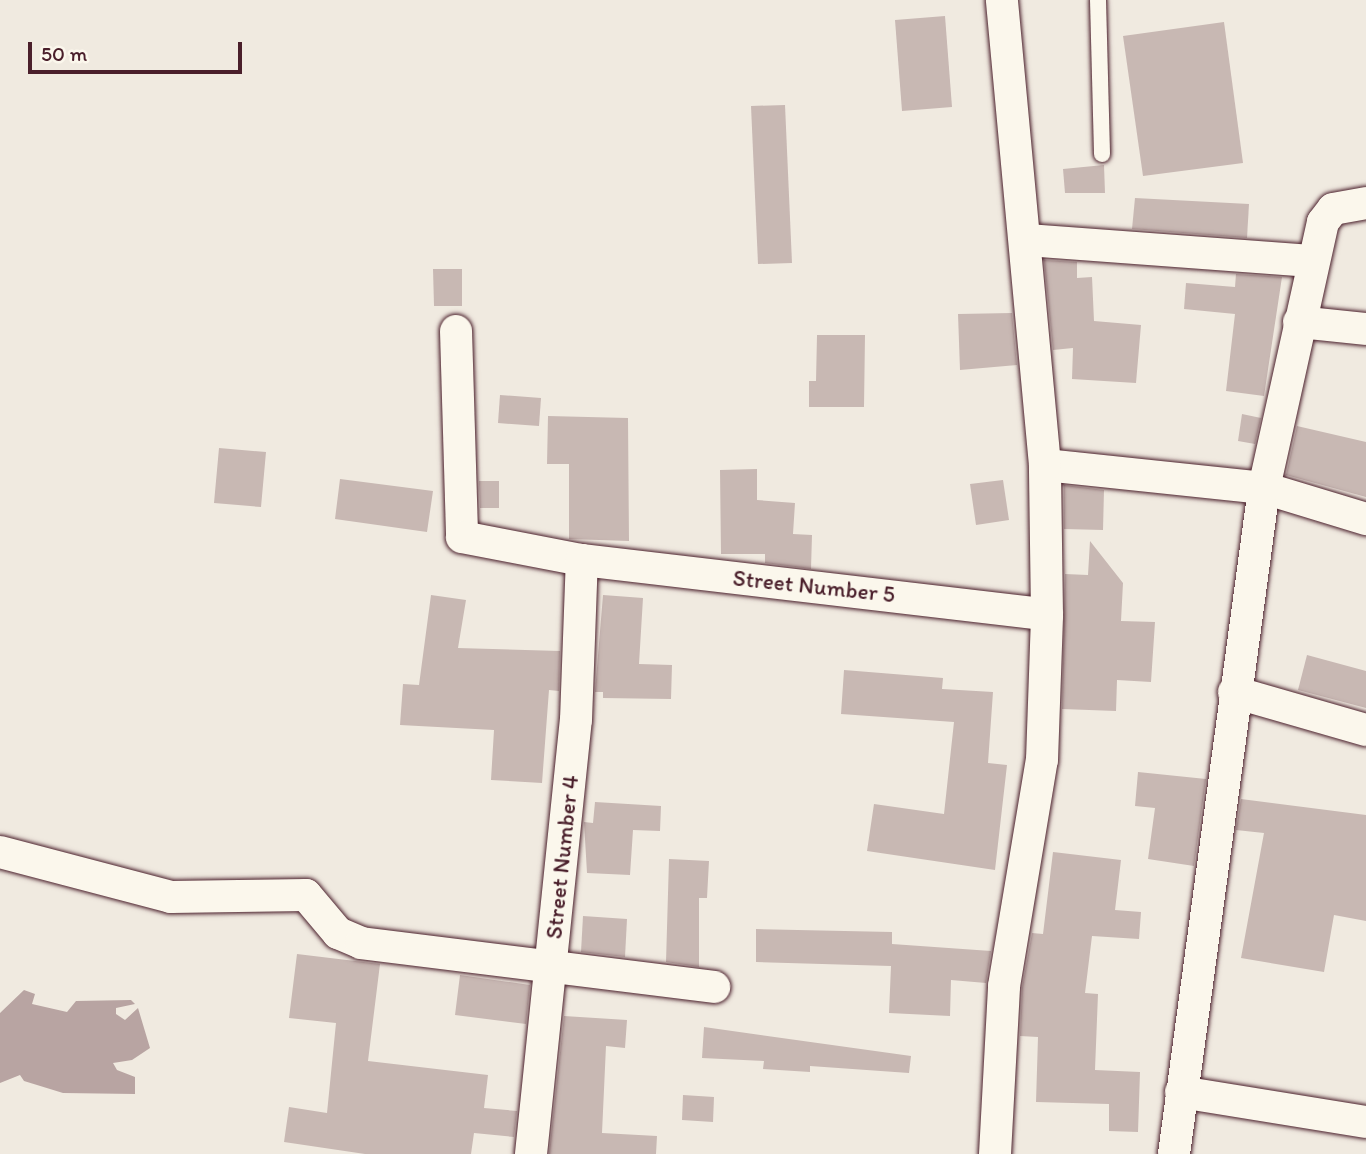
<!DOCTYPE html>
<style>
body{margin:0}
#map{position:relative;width:1366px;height:1154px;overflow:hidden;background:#f0eae0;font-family:Itim,sans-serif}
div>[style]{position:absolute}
.water>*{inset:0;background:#b8a4a2}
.building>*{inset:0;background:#c8b8b3}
.roads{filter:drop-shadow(0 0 2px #4a1f2b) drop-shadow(0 0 2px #4a1f2b)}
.service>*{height:16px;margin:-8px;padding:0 8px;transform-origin:8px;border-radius:8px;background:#fbf7ec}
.minor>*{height:32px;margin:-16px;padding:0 16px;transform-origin:16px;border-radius:16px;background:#fbf7ec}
span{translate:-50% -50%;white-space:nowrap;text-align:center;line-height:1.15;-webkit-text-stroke:5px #fbf7ec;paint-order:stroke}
.street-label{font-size:23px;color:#4a1f2b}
.scale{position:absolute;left:28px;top:42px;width:214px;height:32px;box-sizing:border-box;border:4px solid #4a1f2b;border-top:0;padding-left:9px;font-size:21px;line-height:24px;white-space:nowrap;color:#4a1f2b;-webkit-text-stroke:5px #fbf7ec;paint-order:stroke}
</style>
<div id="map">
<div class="water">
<i style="clip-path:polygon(24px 990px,35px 994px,32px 1004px,67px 1012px,76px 1001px,131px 1000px,135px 1004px,116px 1008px,116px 1014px,125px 1020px,138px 1008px,150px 1048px,132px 1060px,113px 1063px,117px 1070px,135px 1077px,135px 1094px,63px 1093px,24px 1081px,20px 1075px,0 1083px,0 1013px)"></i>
</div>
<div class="building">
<i style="clip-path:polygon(945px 16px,952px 107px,902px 111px,895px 20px)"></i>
<i style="clip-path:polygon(1224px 22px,1243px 163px,1143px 176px,1123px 36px)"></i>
<i style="clip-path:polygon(785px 105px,792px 263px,758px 264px,751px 106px)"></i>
<i style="clip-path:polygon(1104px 165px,1105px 193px,1065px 193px,1063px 169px)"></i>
<i style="clip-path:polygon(1135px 198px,1249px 204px,1247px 238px,1132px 229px)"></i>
<i style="clip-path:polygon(1044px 260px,1077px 262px,1077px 278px,1092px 277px,1094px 321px,1141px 325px,1136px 383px,1072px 379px,1073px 348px,1053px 350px)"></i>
<i style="clip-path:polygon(433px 269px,462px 269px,462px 306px,434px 306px)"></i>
<i style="clip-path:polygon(1236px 274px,1282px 277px,1264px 396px,1226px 391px,1235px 314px,1184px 309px,1186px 283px,1235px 287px)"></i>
<i style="clip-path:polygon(1012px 313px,1017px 365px,960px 370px,958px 314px)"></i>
<i style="clip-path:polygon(817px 335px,865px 335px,864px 407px,809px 407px,809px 381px,816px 381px)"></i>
<i style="clip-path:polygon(500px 395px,541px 398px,539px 426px,498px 423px)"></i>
<i style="clip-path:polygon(1242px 414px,1261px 418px,1255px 444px,1238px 441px)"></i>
<i style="clip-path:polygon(548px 416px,628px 418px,629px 541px,569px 539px,569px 464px,547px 464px)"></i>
<i style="clip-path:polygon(1297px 426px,1366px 442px,1366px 497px,1286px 475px)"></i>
<i style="clip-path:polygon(219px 448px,266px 452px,261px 507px,214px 503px)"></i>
<i style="clip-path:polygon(757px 469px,757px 500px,795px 503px,793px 534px,812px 535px,811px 569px,765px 563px,765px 554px,721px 554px,720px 470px)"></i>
<i style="clip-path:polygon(340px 479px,433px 491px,427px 532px,335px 519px)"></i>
<i style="clip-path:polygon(1003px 480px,1009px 520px,976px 525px,970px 484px)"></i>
<i style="clip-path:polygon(479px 481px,499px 481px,499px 508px,480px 508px)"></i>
<i style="clip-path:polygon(1064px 485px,1104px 490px,1103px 530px,1064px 529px)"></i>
<i style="clip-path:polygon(1090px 541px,1123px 583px,1121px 621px,1155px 622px,1151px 682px,1117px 680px,1116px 711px,1062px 709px,1065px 574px,1088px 575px)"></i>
<i style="clip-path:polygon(431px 595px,466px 600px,458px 648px,560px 651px,559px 691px,549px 690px,542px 783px,491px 780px,494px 730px,400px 725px,403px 684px,419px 685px)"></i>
<i style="clip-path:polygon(603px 595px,643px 598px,639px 664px,672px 665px,671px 699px,603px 698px,603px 692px,595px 692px)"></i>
<i style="clip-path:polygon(1307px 655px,1366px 671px,1366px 708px,1298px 690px)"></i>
<i style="clip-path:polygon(844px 670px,943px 678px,942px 689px,993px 692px,988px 763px,1007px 765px,995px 870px,867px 851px,874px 804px,944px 814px,954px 722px,841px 714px)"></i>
<i style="clip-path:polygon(1138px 772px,1206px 779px,1194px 866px,1148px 859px,1155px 808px,1135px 806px)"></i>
<i style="clip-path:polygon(1241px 799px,1366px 815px,1366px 921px,1334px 915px,1324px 972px,1241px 958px,1264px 833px,1236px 830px)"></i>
<i style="clip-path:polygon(595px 802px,661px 806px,660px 831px,633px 830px,630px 875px,587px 873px,584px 822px,593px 823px)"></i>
<i style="clip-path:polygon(1053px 852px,1121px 860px,1115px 910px,1141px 912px,1139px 939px,1092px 936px,1085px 993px,1098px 994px,1095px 1070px,1140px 1072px,1138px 1132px,1109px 1131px,1109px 1104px,1036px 1102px,1038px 1037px,1020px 1036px,1022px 988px,1032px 933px,1043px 934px)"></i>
<i style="clip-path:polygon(669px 859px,709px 861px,707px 898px,699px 898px,699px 967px,666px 962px)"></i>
<i style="clip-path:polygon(583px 916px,627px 919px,625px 957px,581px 952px)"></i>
<i style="clip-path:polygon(756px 929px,892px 932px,892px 944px,991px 951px,986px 983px,951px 980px,950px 1016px,889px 1013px,891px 966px,756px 962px)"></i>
<i style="clip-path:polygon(297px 954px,380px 964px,368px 1061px,488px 1075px,484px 1108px,517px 1111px,514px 1137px,474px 1133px,471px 1154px,365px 1154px,284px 1142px,289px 1107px,327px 1113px,336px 1023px,289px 1018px)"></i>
<i style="clip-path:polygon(460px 975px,530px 985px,526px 1024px,455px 1015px)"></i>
<i style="clip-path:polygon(564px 1016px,627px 1020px,625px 1048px,606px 1046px,602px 1133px,657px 1136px,656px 1154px,549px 1154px)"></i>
<i style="clip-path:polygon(704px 1027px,911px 1056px,909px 1073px,810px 1066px,810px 1072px,763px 1069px,764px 1061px,702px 1058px)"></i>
<i style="clip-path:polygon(683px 1095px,714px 1097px,713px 1122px,682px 1120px)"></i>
</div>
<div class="roads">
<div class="service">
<i style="left:1098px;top:0;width:154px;rotate:88.5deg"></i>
</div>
<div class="minor">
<i style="left:1026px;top:240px;width:287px;rotate:4.2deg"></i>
<i style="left:1299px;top:322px;width:67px;rotate:6deg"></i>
<i style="left:456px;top:331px;width:206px;rotate:88.3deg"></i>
<i style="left:462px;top:537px;width:122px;rotate:10.9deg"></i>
<i style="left:582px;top:560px;width:468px;rotate:6.7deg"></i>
<i style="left:1045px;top:465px;width:220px;rotate:6deg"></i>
<i style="left:1264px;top:488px;width:107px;rotate:16.9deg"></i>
<i style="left:1234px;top:692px;width:137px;rotate:16.1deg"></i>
<i style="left:0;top:852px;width:177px;rotate:14.7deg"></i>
<i style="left:171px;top:897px;width:135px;rotate:-0.8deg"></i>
<i style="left:306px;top:895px;width:50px;rotate:49.9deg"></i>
<i style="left:338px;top:933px;width:25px;rotate:23deg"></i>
<i style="left:361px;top:943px;width:356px;rotate:7.1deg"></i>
<i style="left:1181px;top:1092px;width:187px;rotate:9.2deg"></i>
<i style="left:531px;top:1154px;width:436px;rotate:-84.1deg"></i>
<i style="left:576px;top:720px;width:160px;rotate:-87.9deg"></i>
<i style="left:995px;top:1154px;width:168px;rotate:-86.9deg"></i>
<i style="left:1004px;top:986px;width:229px;rotate:-80.5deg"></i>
<i style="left:1042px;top:760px;width:145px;rotate:-88deg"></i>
<i style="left:1047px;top:615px;width:150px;rotate:-90.8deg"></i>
<i style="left:1045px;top:465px;width:467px;rotate:-95.3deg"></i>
<i style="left:1174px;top:1154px;width:672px;rotate:-82.3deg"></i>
<i style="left:1264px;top:488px;width:272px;rotate:-77.5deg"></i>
<i style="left:1323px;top:222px;width:16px;rotate:-52deg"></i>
<i style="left:1333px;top:209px;width:34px;rotate:-10deg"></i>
</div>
</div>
<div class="street-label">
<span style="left:814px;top:586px;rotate:6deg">Street Number 5</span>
<span style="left:562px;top:857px;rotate:-84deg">Street Number 4</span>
</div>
<div class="scale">50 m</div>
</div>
